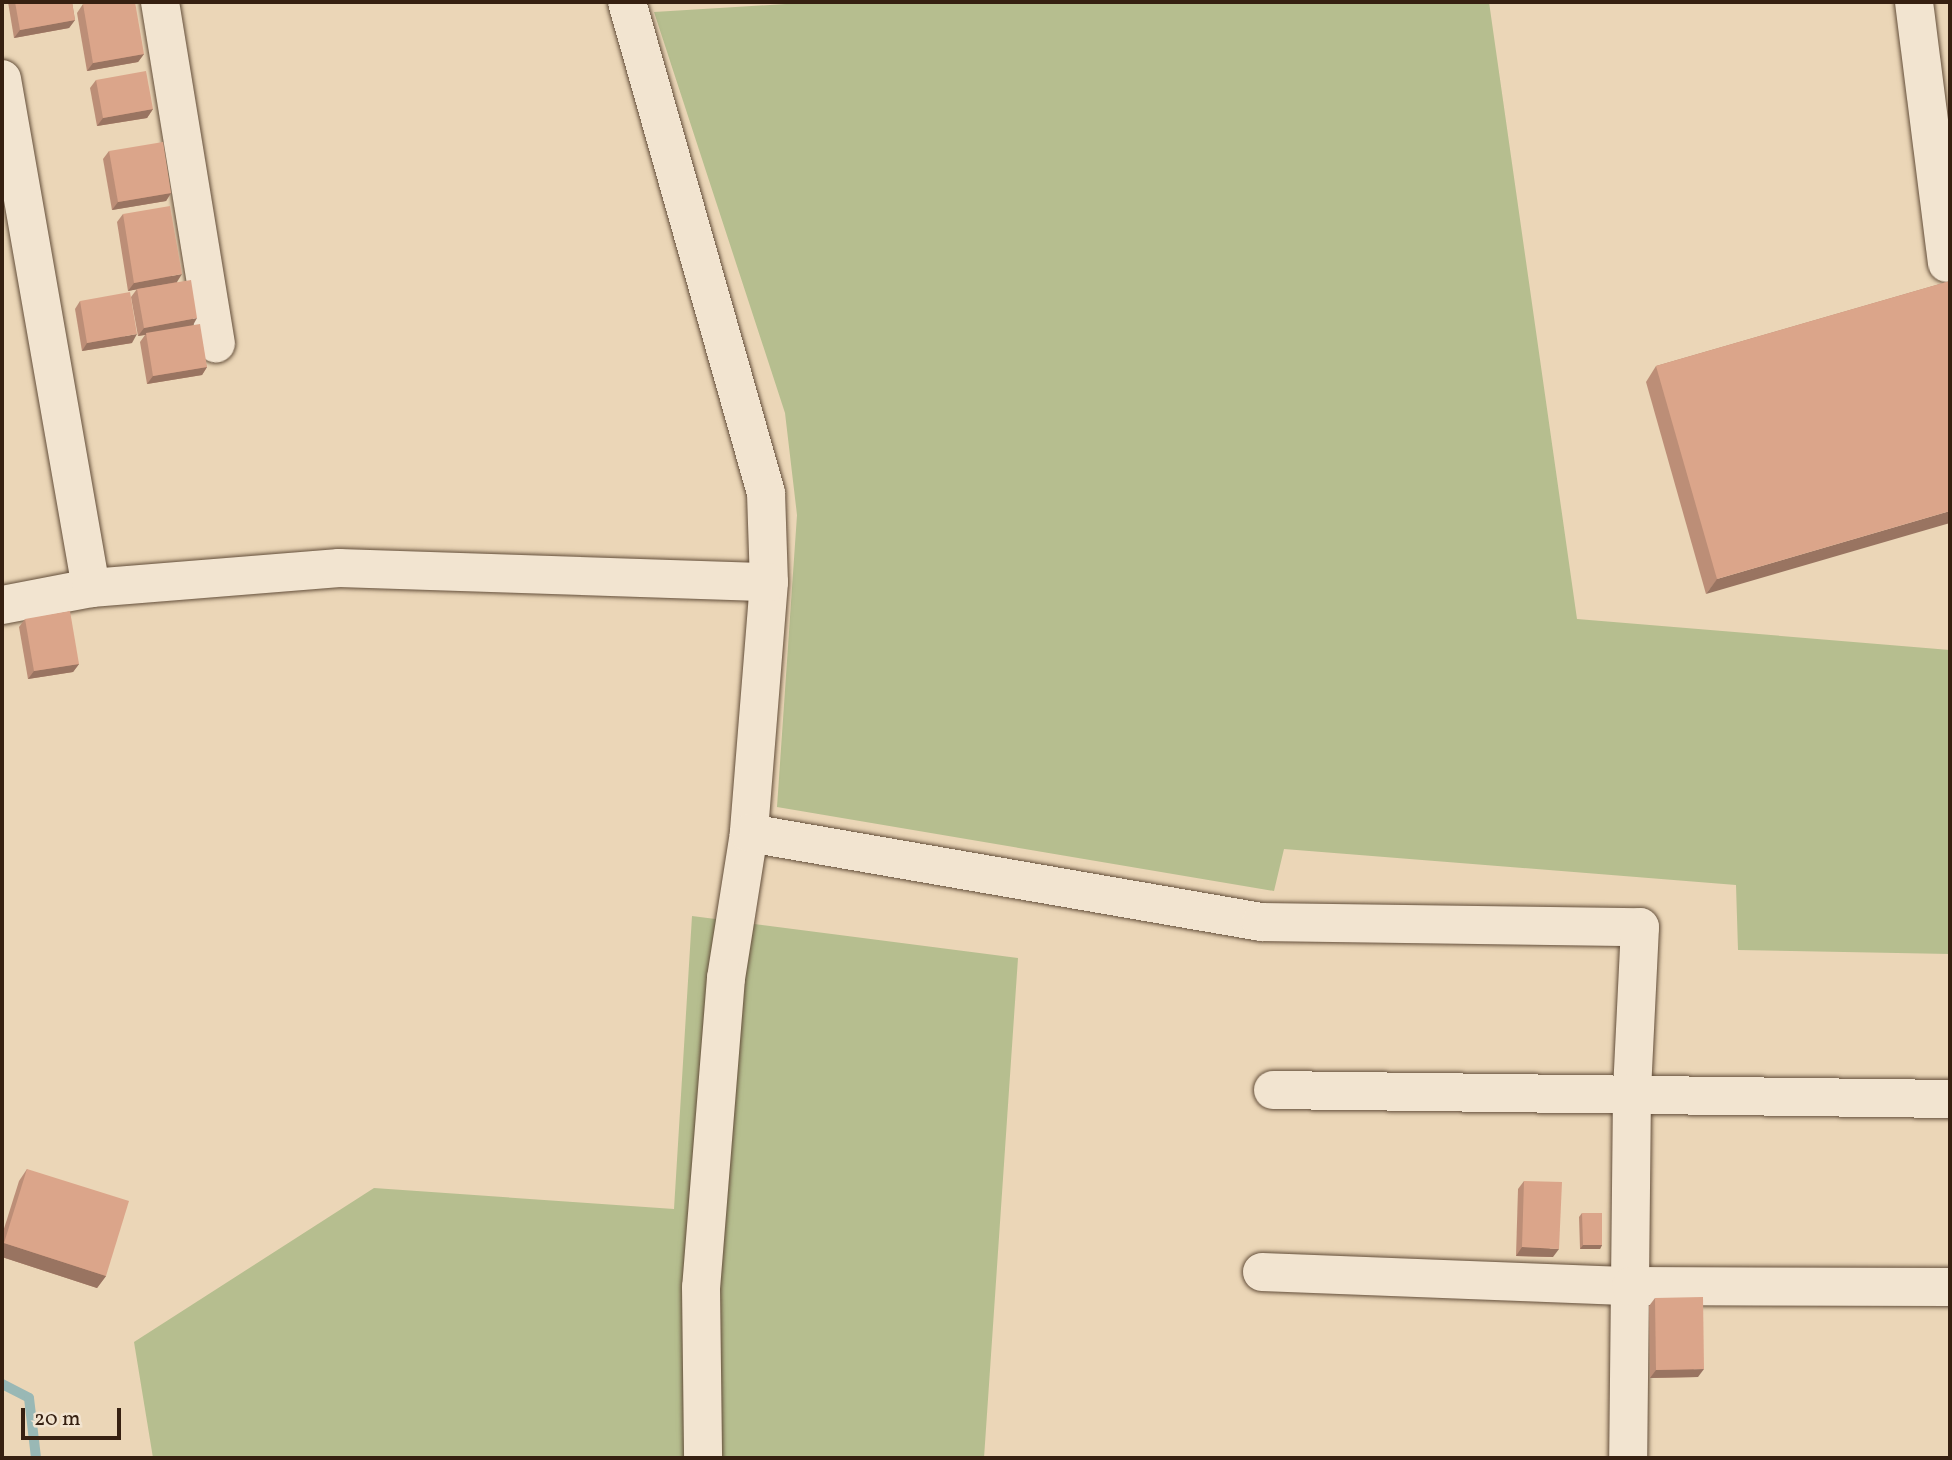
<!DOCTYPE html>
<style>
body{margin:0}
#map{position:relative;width:1952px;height:1460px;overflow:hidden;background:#ebd6b7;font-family:Vollkorn,serif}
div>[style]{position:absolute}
.green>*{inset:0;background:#b6be8f}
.stream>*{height:10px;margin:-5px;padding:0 5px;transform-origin:5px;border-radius:5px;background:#99b8b5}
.roads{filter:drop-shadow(0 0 2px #634e3a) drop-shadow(0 0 2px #634e3a)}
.minor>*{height:38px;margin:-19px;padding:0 19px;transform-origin:19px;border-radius:19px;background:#f2e4d0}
.wall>*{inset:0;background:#bc8e77}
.shaded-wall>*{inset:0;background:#997461}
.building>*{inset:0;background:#dba58a}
span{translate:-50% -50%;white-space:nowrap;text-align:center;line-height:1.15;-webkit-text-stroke:7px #f2e4d0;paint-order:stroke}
.frame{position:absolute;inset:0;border:4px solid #362011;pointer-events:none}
.scale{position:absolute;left:21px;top:1408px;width:100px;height:32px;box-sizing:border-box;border:4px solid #362011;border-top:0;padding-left:9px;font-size:21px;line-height:24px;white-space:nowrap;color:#362011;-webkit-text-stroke:5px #f2e4d0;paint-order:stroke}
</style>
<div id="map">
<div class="green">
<i style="clip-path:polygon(818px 2px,1489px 2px,1577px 619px,1950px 650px,1950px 954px,1738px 950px,1736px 885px,1284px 849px,1274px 891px,777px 807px,797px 515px,785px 413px,654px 12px)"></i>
<i style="clip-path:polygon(692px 916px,1018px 958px,984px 1458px,153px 1458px,134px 1342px,374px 1188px,674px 1209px)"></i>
</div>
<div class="stream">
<i style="left:2px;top:1384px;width:30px;rotate:27deg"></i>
<i style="left:29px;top:1398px;width:60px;rotate:83.3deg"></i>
</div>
<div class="roads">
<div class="minor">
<i style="left:160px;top:2px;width:346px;rotate:80.7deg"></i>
<i style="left:627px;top:2px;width:510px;rotate:74.19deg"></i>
<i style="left:766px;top:493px;width:89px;rotate:88.1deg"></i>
<i style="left:769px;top:582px;width:252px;rotate:94.6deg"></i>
<i style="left:749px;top:833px;width:147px;rotate:99deg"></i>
<i style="left:726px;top:978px;width:310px;rotate:94.6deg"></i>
<i style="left:701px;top:1287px;width:171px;rotate:89.3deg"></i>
<i style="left:1914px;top:2px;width:263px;rotate:82.8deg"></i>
<i style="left:2px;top:79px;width:517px;rotate:80.08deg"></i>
<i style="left:91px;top:588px;width:91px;rotate:169.2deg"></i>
<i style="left:91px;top:588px;width:249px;rotate:-4.6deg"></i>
<i style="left:339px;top:568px;width:430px;rotate:1.9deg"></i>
<i style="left:749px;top:833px;width:520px;rotate:9.86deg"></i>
<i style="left:1261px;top:922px;width:379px;rotate:0.8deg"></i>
<i style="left:1640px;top:927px;width:166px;rotate:92.8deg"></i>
<i style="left:1632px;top:1093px;width:365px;rotate:90.6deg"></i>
<i style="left:1273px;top:1090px;width:677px;rotate:0.76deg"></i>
<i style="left:1262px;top:1272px;width:369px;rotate:2.2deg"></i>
<i style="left:1631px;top:1286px;width:319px;rotate:0.2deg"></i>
</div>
</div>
<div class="wall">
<i style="clip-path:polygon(8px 2px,72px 2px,75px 20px,69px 28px,14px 38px)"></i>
<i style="clip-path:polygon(83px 4px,144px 54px,138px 62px,87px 71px,77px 13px)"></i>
<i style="clip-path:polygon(96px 80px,153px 109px,147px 118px,97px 126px,90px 88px)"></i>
<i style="clip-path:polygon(109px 151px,171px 193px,166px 201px,112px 210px,103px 159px)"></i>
<i style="clip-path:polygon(123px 214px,177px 282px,207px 367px,202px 375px,147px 384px,140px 342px,145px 335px,138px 336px,131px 297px,137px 289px,128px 291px,117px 222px)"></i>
<i style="clip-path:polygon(1950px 281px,1706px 594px,1646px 382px,1656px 366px)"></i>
<i style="clip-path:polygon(80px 301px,132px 343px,82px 351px,75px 309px)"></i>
<i style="clip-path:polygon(25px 619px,79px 664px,73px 672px,28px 679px,19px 627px)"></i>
<i style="clip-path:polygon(27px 1169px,106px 1276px,97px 1288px,2px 1257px,2px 1235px,19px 1181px)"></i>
<i style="clip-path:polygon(1524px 1181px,1553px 1257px,1516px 1256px,1518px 1189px)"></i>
<i style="clip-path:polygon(1582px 1213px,1602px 1245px,1600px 1249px,1580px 1249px,1579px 1217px)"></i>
<i style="clip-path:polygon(1655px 1298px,1698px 1377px,1650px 1378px,1649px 1306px)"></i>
</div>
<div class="shaded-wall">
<i style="clip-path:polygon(75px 20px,69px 28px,14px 38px,20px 30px)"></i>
<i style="clip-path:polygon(144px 54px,138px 62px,87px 71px,93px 63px)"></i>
<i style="clip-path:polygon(153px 109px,147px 118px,97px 126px,103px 118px)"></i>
<i style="clip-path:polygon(171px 193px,166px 201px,112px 210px,118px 202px)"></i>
<i style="clip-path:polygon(182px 274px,177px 282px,128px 291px,134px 283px)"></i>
<i style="clip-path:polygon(197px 318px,192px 327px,138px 336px,144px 328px)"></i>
<i style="clip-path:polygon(137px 334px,132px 343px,82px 351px,87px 343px)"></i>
<i style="clip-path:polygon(207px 367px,202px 375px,147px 384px,153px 376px)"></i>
<i style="clip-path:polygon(1950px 511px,1950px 523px,1706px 594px,1717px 579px)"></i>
<i style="clip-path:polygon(79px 664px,73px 672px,28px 679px,34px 671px)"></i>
<i style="clip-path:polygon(4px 1243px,106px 1276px,97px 1288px,2px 1257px,2px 1246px)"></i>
<i style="clip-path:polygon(1583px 1245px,1602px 1245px,1600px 1249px,1580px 1249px)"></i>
<i style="clip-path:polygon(1522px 1247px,1559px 1249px,1553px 1257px,1516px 1256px)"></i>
<i style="clip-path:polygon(1704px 1369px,1698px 1377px,1650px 1378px,1656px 1370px)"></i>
</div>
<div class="building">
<i style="clip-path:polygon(15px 2px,72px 2px,75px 20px,20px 30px)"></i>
<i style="clip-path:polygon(98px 2px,135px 2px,144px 54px,93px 63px,83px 4px)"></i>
<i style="clip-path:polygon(146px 71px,153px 109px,103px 118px,96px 80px)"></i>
<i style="clip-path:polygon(163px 142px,171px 193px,118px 202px,109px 151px)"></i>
<i style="clip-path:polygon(170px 206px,182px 274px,134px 283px,123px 214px)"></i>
<i style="clip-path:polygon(191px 280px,197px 318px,144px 328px,137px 289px)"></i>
<i style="clip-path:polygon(1950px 281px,1950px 511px,1717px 579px,1656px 366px)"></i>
<i style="clip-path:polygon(130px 292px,137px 334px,87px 343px,80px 301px)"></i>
<i style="clip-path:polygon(200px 324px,207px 367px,153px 376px,146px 333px)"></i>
<i style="clip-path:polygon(70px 611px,79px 664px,34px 671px,25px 619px)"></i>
<i style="clip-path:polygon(27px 1169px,129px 1201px,106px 1276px,4px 1243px)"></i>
<i style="clip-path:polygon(1524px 1181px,1562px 1182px,1559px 1249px,1522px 1247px)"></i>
<i style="clip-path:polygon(1582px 1213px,1602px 1213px,1602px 1245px,1583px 1245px)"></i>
<i style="clip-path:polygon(1703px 1297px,1704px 1369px,1656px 1370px,1655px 1298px)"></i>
</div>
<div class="frame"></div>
<div class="scale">20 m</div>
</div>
